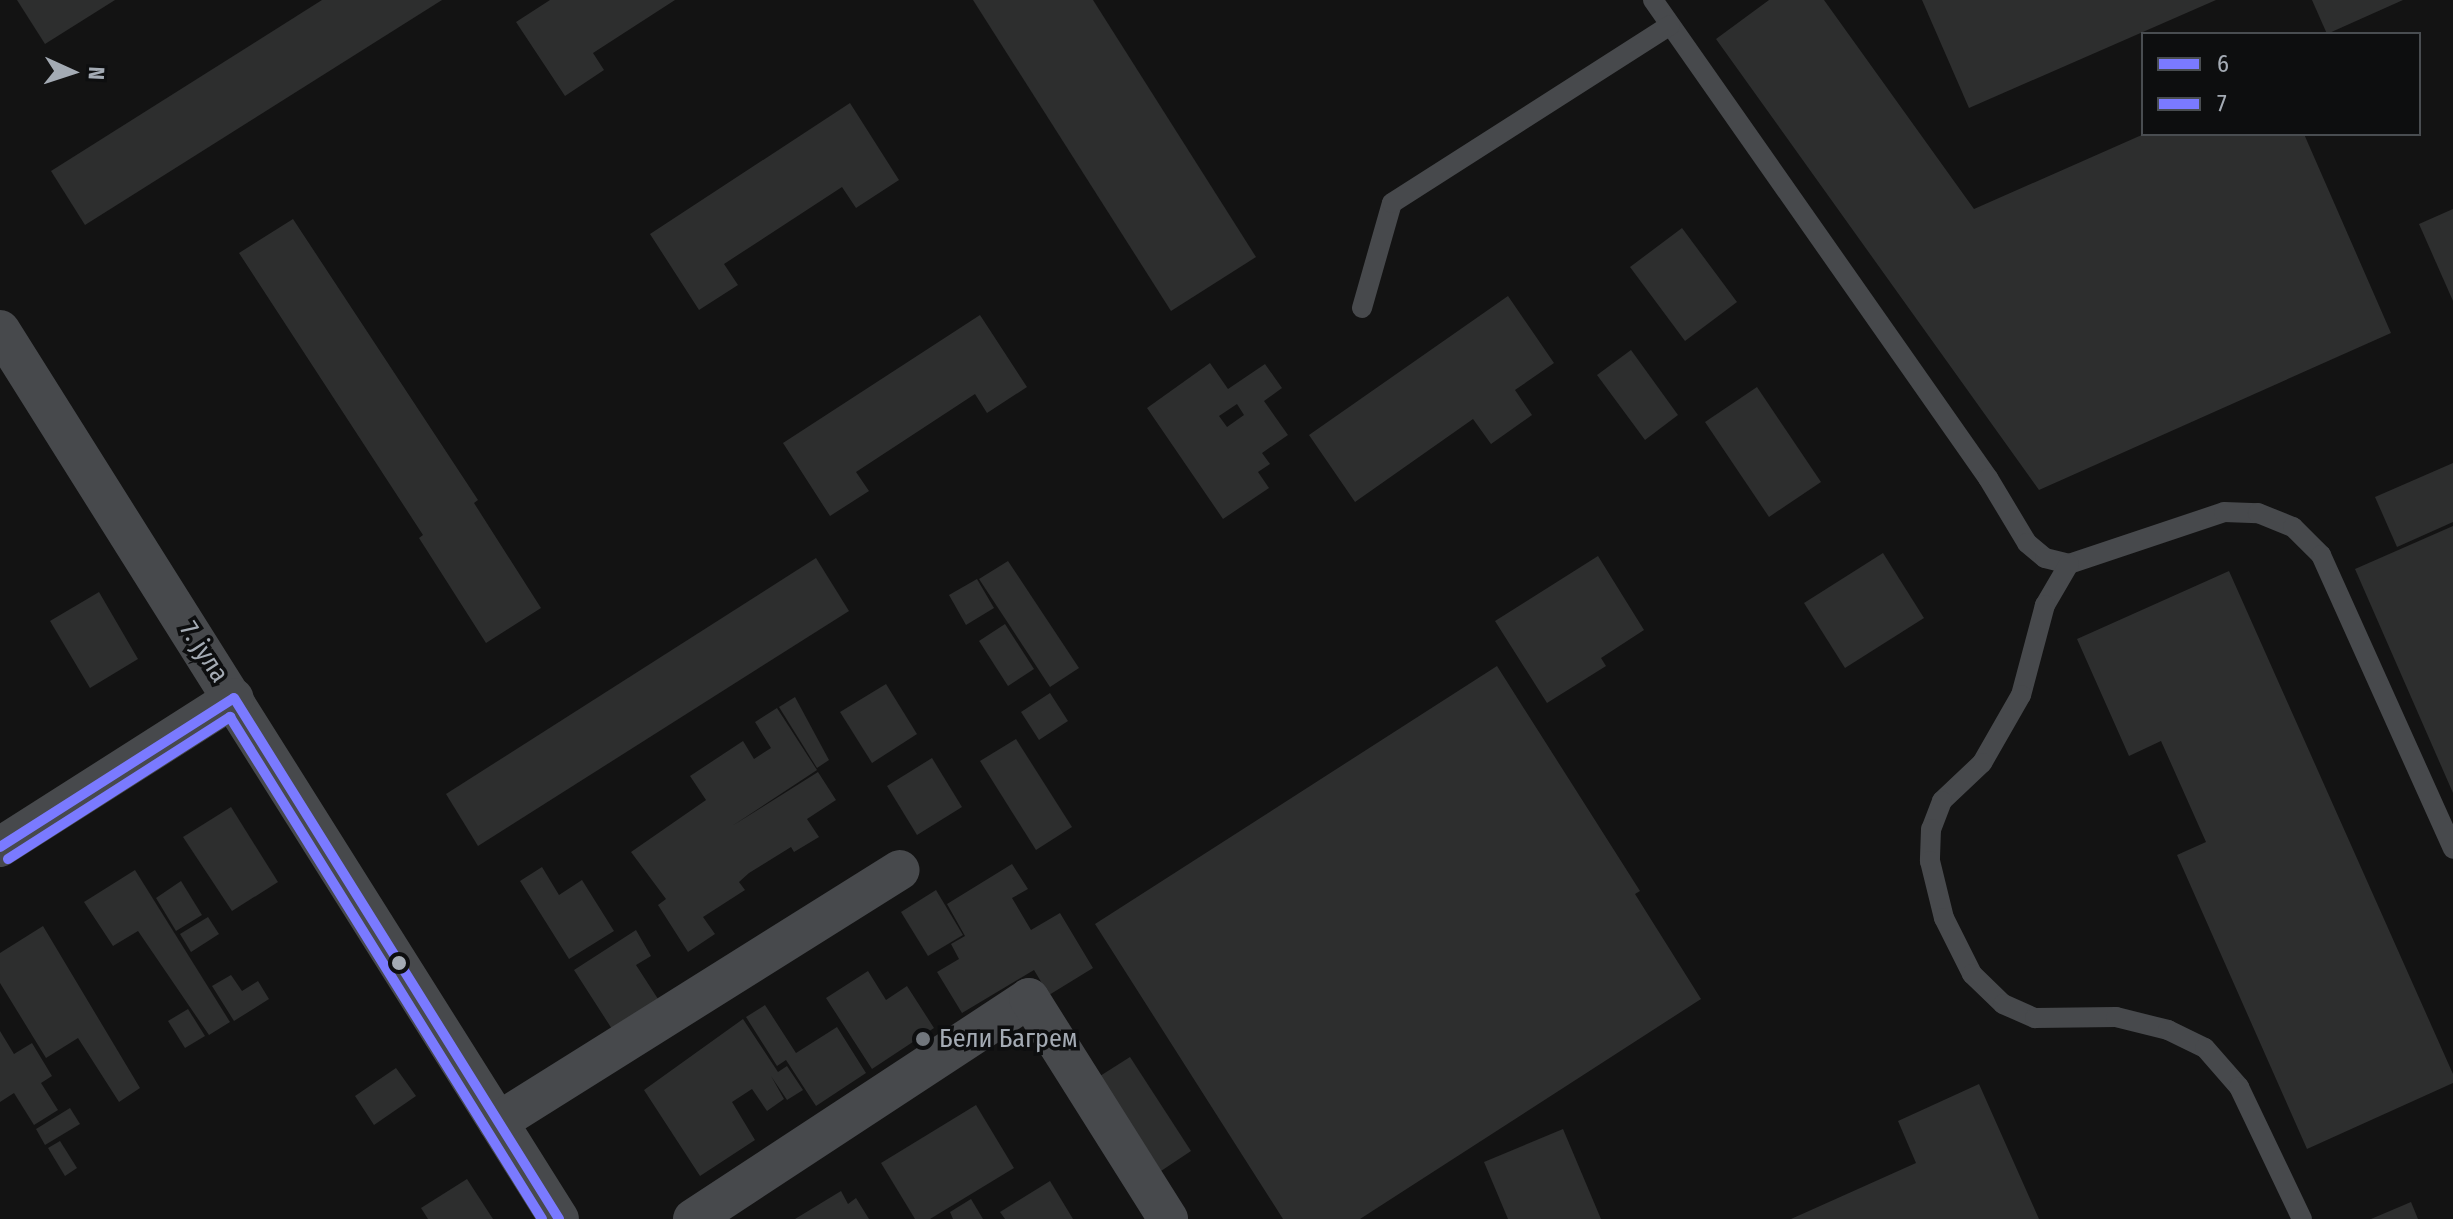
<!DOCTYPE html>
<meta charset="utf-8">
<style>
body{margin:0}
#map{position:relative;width:2453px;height:1219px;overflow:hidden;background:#131313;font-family:"Fira Sans Condensed",sans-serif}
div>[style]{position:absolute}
.building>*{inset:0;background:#2d2e2e}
.service>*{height:20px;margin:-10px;padding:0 10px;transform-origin:10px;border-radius:10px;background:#47494c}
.minor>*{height:40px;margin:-20px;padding:0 20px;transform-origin:20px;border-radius:20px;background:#47494c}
.bus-1>*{height:10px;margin:-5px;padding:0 5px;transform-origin:5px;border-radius:5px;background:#7a7aff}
.bus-2>*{height:10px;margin:-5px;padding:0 5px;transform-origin:5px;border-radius:5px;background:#7a7aff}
.dots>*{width:22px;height:22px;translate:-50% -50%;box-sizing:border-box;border:4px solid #0d0e0f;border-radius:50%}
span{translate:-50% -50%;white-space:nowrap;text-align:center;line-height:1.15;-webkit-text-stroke:7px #0d0e0f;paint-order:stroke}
.street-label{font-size:26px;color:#a4abb4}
.poi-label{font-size:26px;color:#a4abb4}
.left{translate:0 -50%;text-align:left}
.legend{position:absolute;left:2141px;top:32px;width:280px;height:104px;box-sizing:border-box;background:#0d0e0f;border:2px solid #494d51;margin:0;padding:10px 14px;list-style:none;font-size:24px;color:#a4abb4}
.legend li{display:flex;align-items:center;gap:16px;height:40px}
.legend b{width:40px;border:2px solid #494d51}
.north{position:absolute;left:32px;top:32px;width:80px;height:80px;-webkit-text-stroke:6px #0d0e0f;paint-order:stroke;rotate:93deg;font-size:22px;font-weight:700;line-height:32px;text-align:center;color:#a4abb4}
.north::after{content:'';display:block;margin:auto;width:28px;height:36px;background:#a4abb4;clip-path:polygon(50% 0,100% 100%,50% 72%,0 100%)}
</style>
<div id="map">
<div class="building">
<i style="clip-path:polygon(17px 0,115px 0,45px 44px)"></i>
<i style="clip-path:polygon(322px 0,442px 0,85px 225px,51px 171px)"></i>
<i style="clip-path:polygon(550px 0,675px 0,593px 53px,604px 70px,565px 96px,516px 22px)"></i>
<i style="clip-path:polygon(973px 0,1093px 0,1256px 257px,1171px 311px)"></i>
<i style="clip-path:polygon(1769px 0,1824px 0,1974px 209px,2144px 134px,2304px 134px,2391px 333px,2039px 490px,1716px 39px)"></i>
<i style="clip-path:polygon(1922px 0,2216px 0,1969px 108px)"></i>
<i style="clip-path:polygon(2312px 0,2403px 0,2327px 34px)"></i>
<i style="clip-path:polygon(850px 103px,899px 180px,856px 208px,842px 187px,724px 264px,738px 285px,699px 310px,650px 234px)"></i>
<i style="clip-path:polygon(2453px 209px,2453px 301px,2419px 224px)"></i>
<i style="clip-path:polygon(293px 219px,478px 500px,474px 503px,541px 608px,486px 643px,419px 538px,423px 535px,239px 253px)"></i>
<i style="clip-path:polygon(1682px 228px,1737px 302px,1685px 341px,1630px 267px)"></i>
<i style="clip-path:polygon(1508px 296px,1554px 363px,1515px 390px,1532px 415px,1491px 444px,1473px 419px,1355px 502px,1309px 435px)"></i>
<i style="clip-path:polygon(980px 315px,1027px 387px,987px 413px,975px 394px,856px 472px,869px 491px,830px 516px,783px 443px)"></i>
<i style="clip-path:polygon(1631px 350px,1678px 415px,1645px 440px,1597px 375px)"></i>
<i style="clip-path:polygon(evenodd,1210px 363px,1228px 389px,1265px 364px,1282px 388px,1264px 401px,1288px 435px,1262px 453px,1270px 464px,1258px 472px,1269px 488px,1223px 519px,1147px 408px,1210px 363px,1237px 404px,1244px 415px,1227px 427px,1219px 416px,1237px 404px)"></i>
<i style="clip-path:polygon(1757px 387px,1821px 482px,1769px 517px,1705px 422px)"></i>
<i style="clip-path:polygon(2453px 463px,2453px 522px,2397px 547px,2375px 497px)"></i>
<i style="clip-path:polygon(2453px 526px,2453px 793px,2355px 569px)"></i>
<i style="clip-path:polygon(1883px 553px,1924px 618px,1845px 668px,1804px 603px)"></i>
<i style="clip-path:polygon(1598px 556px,1644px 630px,1601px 658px,1606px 666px,1547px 703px,1495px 621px)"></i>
<i style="clip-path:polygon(816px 558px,849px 611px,478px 846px,446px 794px)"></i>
<i style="clip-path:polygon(1008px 561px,1079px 668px,1050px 687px,979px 579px)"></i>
<i style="clip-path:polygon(2229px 571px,2453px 1074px,2453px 1083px,2307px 1149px,2177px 855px,2206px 842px,2161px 741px,2129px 756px,2077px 639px)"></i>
<i style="clip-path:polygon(977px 579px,994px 608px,966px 625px,949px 595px)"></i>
<i style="clip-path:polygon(99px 592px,138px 659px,90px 688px,50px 621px)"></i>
<i style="clip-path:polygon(1005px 624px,1034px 669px,1008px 686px,979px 641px)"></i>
<i style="clip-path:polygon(1497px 666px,1640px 891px,1635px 894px,1701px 999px,1360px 1219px,1283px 1219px,1095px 924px)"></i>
<i style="clip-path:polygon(886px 684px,917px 734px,872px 763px,840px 712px)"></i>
<i style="clip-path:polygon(1050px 693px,1068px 721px,1039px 740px,1021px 712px)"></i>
<i style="clip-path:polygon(795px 697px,829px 760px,817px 768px,779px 707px)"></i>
<i style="clip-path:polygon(777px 708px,817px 770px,732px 826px,818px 772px,836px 800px,807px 819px,819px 837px,794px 852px,791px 847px,749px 873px,739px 882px,745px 890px,703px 917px,715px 934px,688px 952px,658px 905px,666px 899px,631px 852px,706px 800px,690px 776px,743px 741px,754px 759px,771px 748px,755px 722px)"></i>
<i style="clip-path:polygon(1016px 739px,1072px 827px,1036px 850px,980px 761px)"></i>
<i style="clip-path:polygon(932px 758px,962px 807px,917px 835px,887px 786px)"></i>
<i style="clip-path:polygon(231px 807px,278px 882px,232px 911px,183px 837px)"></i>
<i style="clip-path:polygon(1012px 864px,1028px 889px,1012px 898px,1031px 930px,1060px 913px,1093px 968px,1049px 995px,1034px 970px,962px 1013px,937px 972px,959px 959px,951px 944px,965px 936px,947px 904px)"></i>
<i style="clip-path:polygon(542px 867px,559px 895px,582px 880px,614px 931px,569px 959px,520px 881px)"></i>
<i style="clip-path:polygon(135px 870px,230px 1022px,209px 1035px,138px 931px,113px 946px,84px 902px)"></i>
<i style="clip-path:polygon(181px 881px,202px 915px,176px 931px,156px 898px)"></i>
<i style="clip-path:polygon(936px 890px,963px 935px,928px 956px,901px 912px)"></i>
<i style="clip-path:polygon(208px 917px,219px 934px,191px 952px,180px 934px)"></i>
<i style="clip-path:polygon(43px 926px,140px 1088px,119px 1102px,78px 1038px,46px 1058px,0 983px,0 953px)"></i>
<i style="clip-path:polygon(636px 930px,651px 956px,636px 965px,658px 999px,612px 1029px,574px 970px)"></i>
<i style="clip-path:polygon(868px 971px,886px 1000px,907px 986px,934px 1028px,872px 1069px,826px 998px)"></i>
<i style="clip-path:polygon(231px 975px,242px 991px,258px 981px,269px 999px,234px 1021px,212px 986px)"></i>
<i style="clip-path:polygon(765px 1005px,796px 1053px,837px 1027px,866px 1073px,816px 1106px,786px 1060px,777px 1066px,746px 1017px)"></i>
<i style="clip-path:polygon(188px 1009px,205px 1036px,185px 1048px,168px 1021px)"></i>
<i style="clip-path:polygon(743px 1019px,778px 1072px,787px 1066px,803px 1090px,787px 1100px,771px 1076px,784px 1099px,767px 1111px,752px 1089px,732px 1102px,755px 1140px,700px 1176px,644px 1090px)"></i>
<i style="clip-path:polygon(0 1031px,14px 1054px,32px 1043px,52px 1076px,41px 1083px,58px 1110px,34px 1125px,14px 1093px,0 1102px)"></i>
<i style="clip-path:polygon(1130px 1057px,1191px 1151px,1161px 1171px,1100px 1076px)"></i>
<i style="clip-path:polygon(396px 1068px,416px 1096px,374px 1125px,355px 1096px)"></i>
<i style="clip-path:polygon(1979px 1084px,2039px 1219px,1791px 1219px,1916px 1163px,1898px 1121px)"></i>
<i style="clip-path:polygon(976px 1105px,1014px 1168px,930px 1219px,915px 1219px,881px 1163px)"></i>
<i style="clip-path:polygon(70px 1108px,80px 1124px,45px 1145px,36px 1129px)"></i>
<i style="clip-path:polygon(1563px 1129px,1601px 1219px,1508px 1219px,1484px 1162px)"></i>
<i style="clip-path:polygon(60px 1141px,77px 1168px,65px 1176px,48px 1148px)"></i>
<i style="clip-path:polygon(467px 1179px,493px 1219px,428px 1219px,421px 1208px)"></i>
<i style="clip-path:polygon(1050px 1181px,1073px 1219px,1005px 1219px,1000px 1212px)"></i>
<i style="clip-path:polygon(841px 1191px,848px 1204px,856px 1198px,869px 1219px,795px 1219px)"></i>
<i style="clip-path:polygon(971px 1199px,983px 1219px,953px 1219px,950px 1212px)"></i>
<i style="clip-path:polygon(2411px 1202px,2418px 1219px,2371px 1219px)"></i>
</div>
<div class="service">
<i style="left:1653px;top:0;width:584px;rotate:54.98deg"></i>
<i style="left:1988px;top:478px;width:76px;rotate:59deg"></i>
<i style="left:2027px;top:543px;width:23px;rotate:40deg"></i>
<i style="left:2045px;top:558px;width:25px;rotate:14deg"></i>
<i style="left:2069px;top:564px;width:163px;rotate:-18.5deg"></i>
<i style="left:2224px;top:512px;width:34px;rotate:2deg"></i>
<i style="left:2258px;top:513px;width:38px;rotate:22deg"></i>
<i style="left:2293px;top:527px;width:40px;rotate:45deg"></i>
<i style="left:2321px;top:555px;width:322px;rotate:65.8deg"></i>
<i style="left:1362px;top:308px;width:109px;rotate:-74.1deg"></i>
<i style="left:1392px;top:203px;width:330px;rotate:-32.6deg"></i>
<i style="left:2069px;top:564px;width:48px;rotate:120.3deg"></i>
<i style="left:2045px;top:605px;width:93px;rotate:104.9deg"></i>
<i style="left:2021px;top:695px;width:78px;rotate:119.8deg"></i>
<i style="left:1982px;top:763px;width:55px;rotate:136.5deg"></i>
<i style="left:1942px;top:801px;width:30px;rotate:111deg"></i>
<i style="left:1931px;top:829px;width:32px;rotate:92deg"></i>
<i style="left:1930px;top:861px;width:59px;rotate:76.2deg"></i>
<i style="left:1944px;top:918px;width:63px;rotate:63.4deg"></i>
<i style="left:1972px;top:974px;width:43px;rotate:44.1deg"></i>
<i style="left:2003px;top:1004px;width:35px;rotate:24deg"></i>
<i style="left:2035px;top:1018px;width:81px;rotate:-0.7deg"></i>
<i style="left:2116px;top:1017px;width:54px;rotate:14deg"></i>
<i style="left:2168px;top:1030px;width:41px;rotate:25.9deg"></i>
<i style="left:2205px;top:1048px;width:52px;rotate:48.9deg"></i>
<i style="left:2239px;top:1087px;width:146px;rotate:64.5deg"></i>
</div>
<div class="minor">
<i style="left:0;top:330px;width:1050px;rotate:57.84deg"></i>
<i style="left:0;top:847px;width:277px;rotate:-32.5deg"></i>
<i style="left:498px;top:1122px;width:474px;rotate:-32.1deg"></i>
<i style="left:693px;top:1219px;width:402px;rotate:-33.3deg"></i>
<i style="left:1029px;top:998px;width:261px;rotate:57.8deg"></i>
</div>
<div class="bus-1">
<i style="left:0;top:847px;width:277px;rotate:-32.5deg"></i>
<i style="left:234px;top:698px;width:614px;rotate:58.04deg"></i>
</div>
<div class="bus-2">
<i style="left:8px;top:859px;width:264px;rotate:-32.6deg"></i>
<i style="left:230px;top:717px;width:591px;rotate:58.14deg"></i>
</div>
<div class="dots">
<i style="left:399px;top:963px;background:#a4abb4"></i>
<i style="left:923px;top:1039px;background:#71767c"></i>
</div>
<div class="street-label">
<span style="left:204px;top:652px;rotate:57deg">7. јула</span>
</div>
<div class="poi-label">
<span class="left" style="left:939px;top:1039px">Бели Багрем</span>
</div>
<ul class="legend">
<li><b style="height:10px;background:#7a7aff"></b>6</li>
<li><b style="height:10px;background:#7a7aff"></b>7</li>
</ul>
<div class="north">N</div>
</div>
